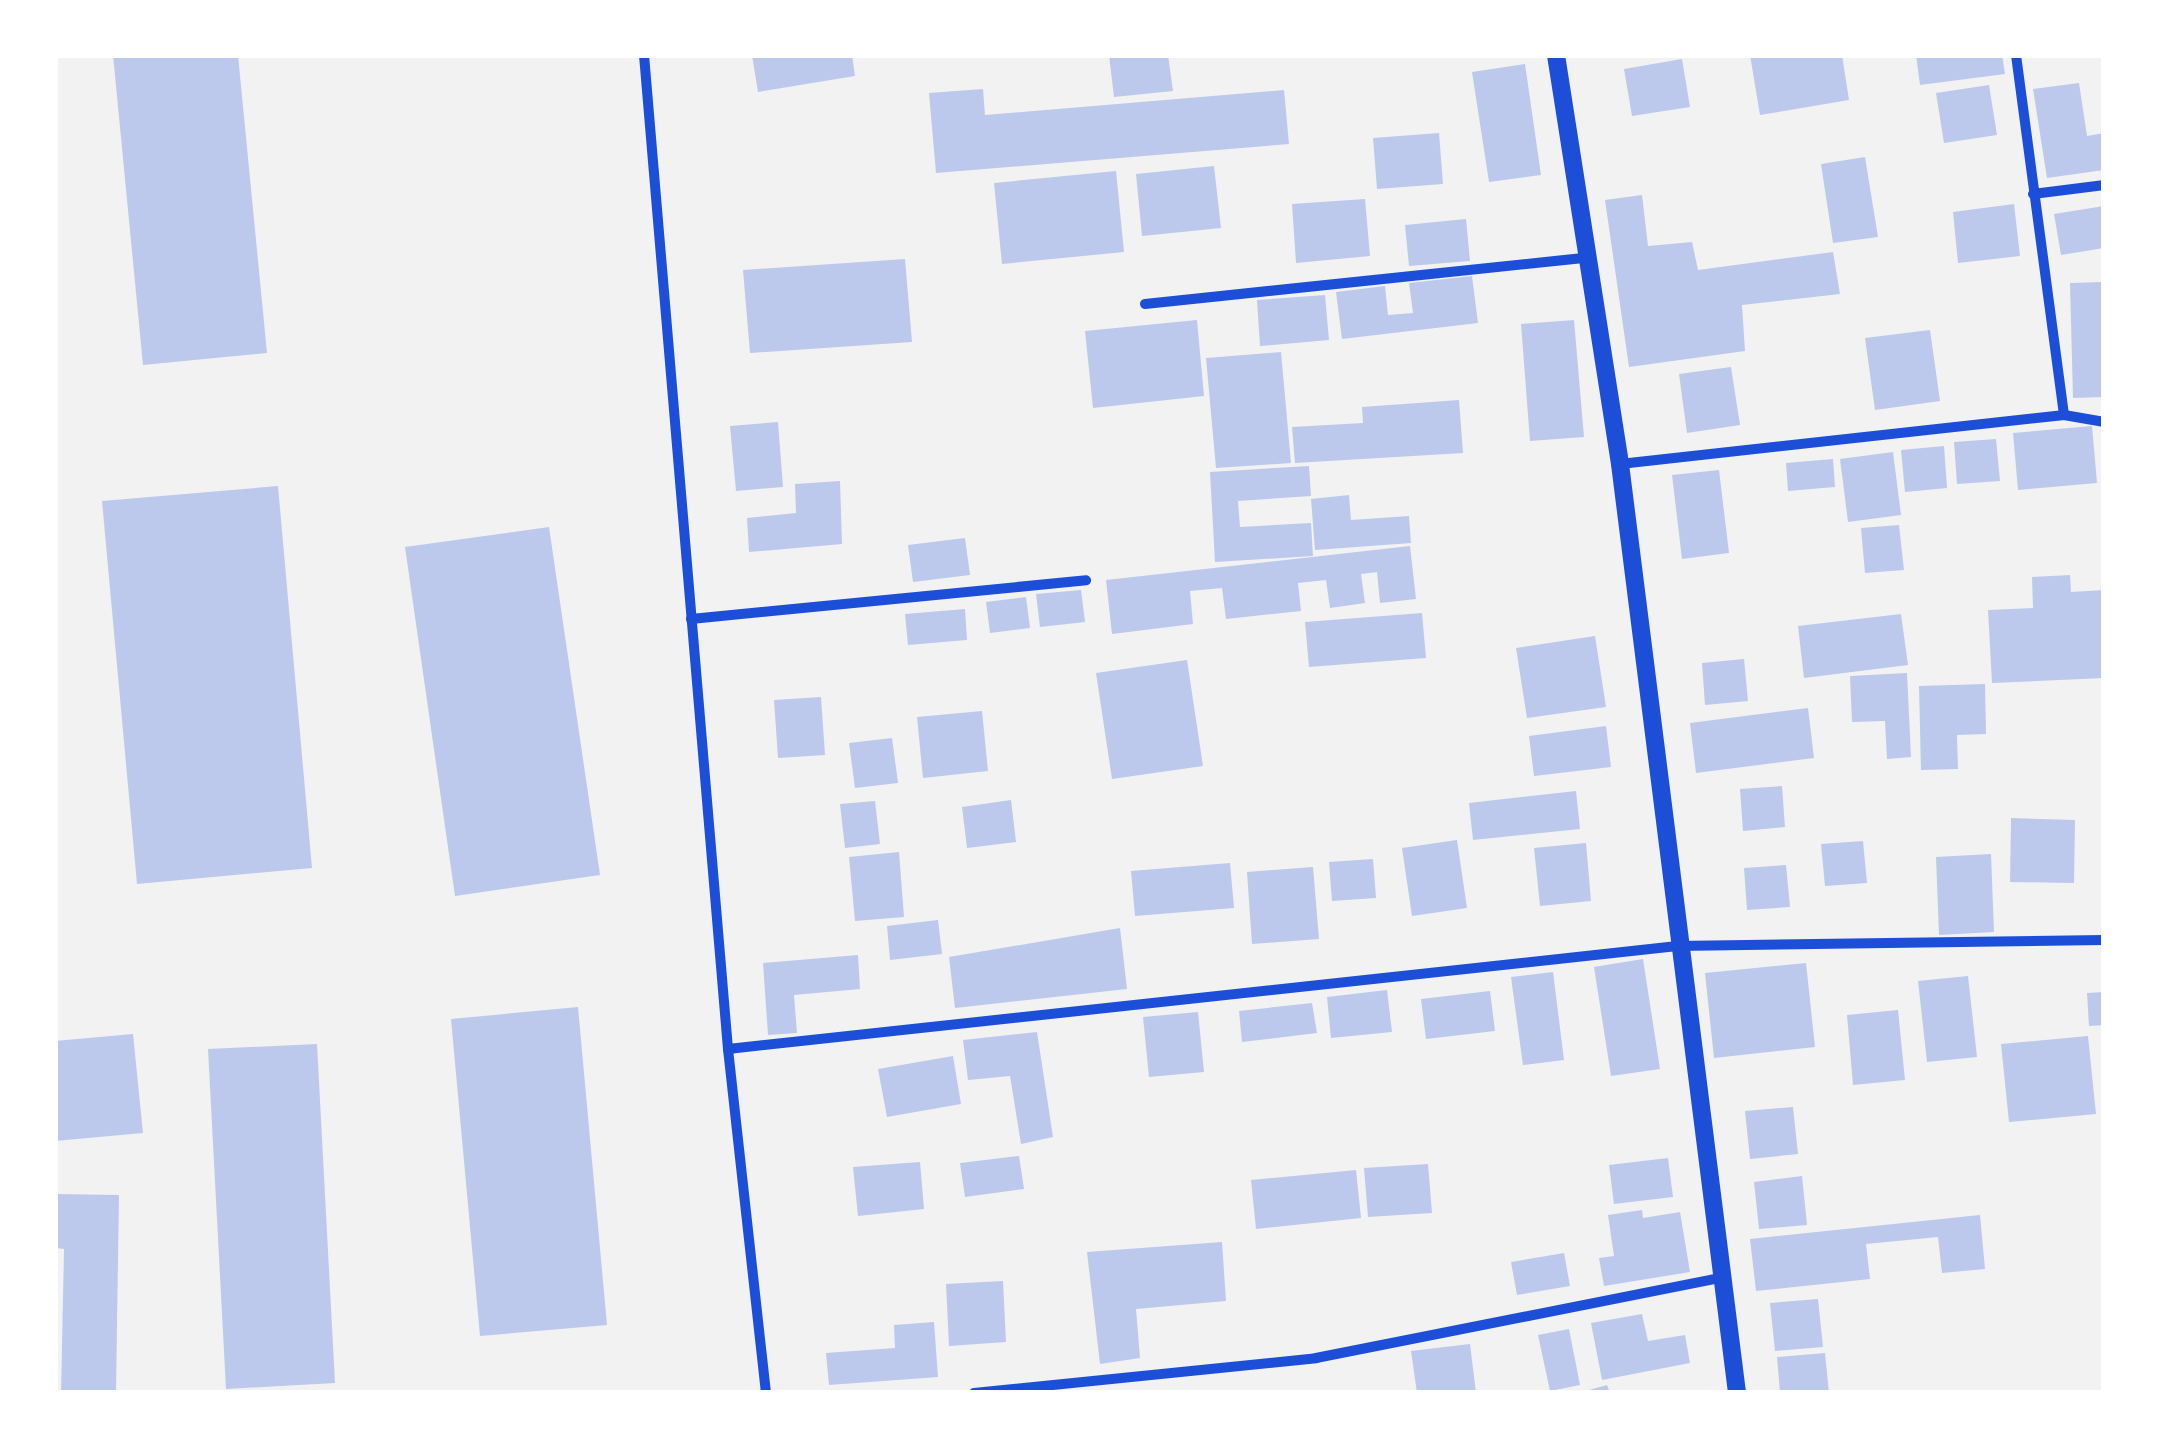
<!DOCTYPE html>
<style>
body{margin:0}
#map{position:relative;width:2159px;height:1448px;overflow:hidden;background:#f2f2f2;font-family:Roboto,sans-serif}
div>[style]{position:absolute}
.building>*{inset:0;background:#bdc9ec}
.minor>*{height:10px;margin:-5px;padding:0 5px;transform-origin:5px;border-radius:5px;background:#1d4ed8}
.tertiary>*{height:18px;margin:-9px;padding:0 9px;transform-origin:9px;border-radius:9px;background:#1d4ed8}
span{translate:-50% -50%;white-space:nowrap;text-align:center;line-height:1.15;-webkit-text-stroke:8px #fff;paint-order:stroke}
.frame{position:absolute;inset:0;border:58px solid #fff;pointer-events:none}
</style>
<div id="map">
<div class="building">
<i style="clip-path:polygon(113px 55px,238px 55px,267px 353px,143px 365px)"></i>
<i style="clip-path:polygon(752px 55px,852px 55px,855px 76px,758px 92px)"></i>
<i style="clip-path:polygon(1109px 55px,1168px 55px,1173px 91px,1114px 97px)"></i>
<i style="clip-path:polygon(1750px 55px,1842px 55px,1849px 100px,1760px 115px)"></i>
<i style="clip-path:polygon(1916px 55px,2002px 55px,2005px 74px,1920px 85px)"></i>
<i style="clip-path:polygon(1682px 59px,1690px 107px,1632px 116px,1624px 69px)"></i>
<i style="clip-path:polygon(1525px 64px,1541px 175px,1489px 182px,1472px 72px)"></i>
<i style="clip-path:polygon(2079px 83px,2087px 136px,2104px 133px,2104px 170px,2047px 178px,2033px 89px)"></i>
<i style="clip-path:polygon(1989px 85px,1997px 135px,1944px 143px,1936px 93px)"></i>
<i style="clip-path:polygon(983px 89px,985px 115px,1284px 90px,1289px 144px,936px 173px,929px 93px)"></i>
<i style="clip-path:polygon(1439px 133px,1443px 184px,1377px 189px,1373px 138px)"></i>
<i style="clip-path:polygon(1865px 157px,1878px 237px,1833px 243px,1821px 164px)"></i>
<i style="clip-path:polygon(1214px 166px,1221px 228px,1142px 236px,1136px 174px)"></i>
<i style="clip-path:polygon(1116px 171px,1124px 252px,1002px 264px,994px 183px)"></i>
<i style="clip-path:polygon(1642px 195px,1648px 246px,1692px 242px,1698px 270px,1833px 252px,1840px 294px,1742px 305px,1745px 351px,1629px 367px,1605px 200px)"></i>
<i style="clip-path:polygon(1365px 199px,1370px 256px,1296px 263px,1292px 204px)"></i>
<i style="clip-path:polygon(2014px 204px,2020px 256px,1958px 263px,1953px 212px)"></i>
<i style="clip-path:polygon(2104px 206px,2104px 248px,2061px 255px,2054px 214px)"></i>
<i style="clip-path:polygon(1466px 219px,1470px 261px,1409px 266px,1405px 225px)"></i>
<i style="clip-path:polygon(905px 259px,912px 342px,750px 353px,743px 270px)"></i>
<i style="clip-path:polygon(1472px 276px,1478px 323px,1342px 339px,1336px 292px,1385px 286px,1388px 315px,1413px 313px,1409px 283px)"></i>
<i style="clip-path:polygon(2104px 282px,2104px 397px,2073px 398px,2070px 283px)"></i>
<i style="clip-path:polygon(1325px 295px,1329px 340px,1260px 346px,1257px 300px)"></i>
<i style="clip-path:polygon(1197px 320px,1204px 396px,1093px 408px,1085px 331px)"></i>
<i style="clip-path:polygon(1574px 320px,1584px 437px,1530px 441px,1521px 324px)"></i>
<i style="clip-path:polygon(1930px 330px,1940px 401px,1875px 410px,1865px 338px)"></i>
<i style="clip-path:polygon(1281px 352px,1291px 463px,1216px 468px,1206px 358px)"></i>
<i style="clip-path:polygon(1731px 367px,1740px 425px,1687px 433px,1679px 374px)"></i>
<i style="clip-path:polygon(1459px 400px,1463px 453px,1295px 463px,1292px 427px,1363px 423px,1362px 407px)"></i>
<i style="clip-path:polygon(778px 422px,783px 487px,736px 491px,730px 426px)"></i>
<i style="clip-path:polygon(2092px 426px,2097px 483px,2018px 490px,2013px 433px)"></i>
<i style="clip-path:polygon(1996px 439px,2000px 481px,1957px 484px,1954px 442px)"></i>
<i style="clip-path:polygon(1944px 446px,1947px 488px,1905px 492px,1901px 450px)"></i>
<i style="clip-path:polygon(1893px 452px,1901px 515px,1848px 522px,1840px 459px)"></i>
<i style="clip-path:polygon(1833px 459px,1835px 487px,1788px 491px,1786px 463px)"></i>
<i style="clip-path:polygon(1309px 466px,1311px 496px,1238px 501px,1240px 527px,1311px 523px,1313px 556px,1215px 562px,1210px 472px)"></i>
<i style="clip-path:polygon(1719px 470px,1729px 553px,1682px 559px,1672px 475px)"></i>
<i style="clip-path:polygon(840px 481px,842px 544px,749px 552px,747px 518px,796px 513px,795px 484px)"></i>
<i style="clip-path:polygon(278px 486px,312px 868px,137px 884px,102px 501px)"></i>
<i style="clip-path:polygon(1349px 495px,1351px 520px,1409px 516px,1411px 543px,1315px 550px,1311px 499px)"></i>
<i style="clip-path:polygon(1899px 525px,1904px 570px,1865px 573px,1861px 528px)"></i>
<i style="clip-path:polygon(549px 527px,600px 875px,455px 896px,405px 547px)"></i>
<i style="clip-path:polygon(965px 538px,970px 575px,913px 582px,908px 545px)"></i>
<i style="clip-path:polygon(1410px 546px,1416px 599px,1380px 603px,1377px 572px,1361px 574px,1365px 603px,1330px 608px,1326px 580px,1298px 583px,1301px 611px,1226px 619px,1222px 588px,1190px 591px,1193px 624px,1112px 634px,1106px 580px)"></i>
<i style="clip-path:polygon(2070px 575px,2071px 592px,2104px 590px,2104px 678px,1992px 683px,1988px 610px,2033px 608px,2032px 577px)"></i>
<i style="clip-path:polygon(1081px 590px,1085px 622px,1040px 627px,1036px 594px)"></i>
<i style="clip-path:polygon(1026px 597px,1030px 628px,990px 633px,986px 602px)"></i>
<i style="clip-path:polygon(965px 609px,967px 640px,908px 645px,905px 614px)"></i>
<i style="clip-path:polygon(1422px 613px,1426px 658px,1309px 667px,1305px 622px)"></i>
<i style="clip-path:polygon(1901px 614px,1908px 665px,1804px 678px,1798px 626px)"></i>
<i style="clip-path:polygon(1595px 636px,1606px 707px,1527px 718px,1516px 648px)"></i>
<i style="clip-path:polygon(1744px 659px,1748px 701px,1705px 705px,1702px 663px)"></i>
<i style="clip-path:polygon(1187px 660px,1203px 766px,1112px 779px,1096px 673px)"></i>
<i style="clip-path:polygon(1907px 673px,1911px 757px,1887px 759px,1885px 721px,1852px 722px,1850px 676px)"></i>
<i style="clip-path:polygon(1985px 684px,1986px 734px,1957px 735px,1958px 769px,1921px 770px,1919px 686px)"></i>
<i style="clip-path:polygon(821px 697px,825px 755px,778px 758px,774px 700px)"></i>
<i style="clip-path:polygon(1808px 708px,1814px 758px,1696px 773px,1690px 723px)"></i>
<i style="clip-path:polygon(982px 711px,988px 771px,923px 778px,917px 717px)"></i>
<i style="clip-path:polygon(1606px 726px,1611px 767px,1534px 776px,1529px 736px)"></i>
<i style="clip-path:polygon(892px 738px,898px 783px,855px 788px,849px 743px)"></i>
<i style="clip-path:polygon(1782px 786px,1785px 827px,1743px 831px,1740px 789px)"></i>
<i style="clip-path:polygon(1576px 791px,1580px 829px,1473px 840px,1469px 803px)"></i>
<i style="clip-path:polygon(1011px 800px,1016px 842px,967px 848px,962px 807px)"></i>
<i style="clip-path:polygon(875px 801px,880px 844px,845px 848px,840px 804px)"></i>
<i style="clip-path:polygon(2011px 818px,2075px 820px,2074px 883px,2010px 882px)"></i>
<i style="clip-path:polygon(1457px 840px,1467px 908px,1412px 916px,1402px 848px)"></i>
<i style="clip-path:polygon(1863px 841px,1867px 883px,1825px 886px,1821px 844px)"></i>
<i style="clip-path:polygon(1586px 843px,1591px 901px,1540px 906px,1534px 848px)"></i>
<i style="clip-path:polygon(899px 852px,904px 917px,855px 921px,849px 857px)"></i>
<i style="clip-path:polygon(1991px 854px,1994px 932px,1939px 935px,1936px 857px)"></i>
<i style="clip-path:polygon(1373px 859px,1376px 898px,1332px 901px,1329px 862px)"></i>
<i style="clip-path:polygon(1230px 863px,1234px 908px,1135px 916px,1131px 871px)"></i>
<i style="clip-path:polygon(1786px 865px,1790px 907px,1747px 910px,1744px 868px)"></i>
<i style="clip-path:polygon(1313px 867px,1319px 939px,1252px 944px,1247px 872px)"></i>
<i style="clip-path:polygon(938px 920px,942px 954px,890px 960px,887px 926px)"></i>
<i style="clip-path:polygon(1120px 928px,1127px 989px,955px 1008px,949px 957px)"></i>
<i style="clip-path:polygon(858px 955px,860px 989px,794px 995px,797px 1033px,768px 1035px,763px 963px)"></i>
<i style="clip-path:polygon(1643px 959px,1660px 1069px,1611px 1076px,1594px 967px)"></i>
<i style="clip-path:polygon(1806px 963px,1815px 1047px,1714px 1058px,1705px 973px)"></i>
<i style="clip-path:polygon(1553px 972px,1564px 1060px,1523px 1065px,1511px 977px)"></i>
<i style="clip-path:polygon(1968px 976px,1977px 1057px,1927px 1062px,1918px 981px)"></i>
<i style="clip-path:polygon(1387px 990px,1392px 1032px,1331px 1038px,1327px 997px)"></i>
<i style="clip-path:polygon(1490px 991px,1495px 1031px,1426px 1039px,1421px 999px)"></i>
<i style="clip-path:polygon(2104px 992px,2104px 1025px,2089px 1026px,2087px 993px)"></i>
<i style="clip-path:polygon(1312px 1003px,1317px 1033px,1242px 1042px,1239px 1011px)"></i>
<i style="clip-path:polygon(578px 1007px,607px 1325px,480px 1336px,451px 1019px)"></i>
<i style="clip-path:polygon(1898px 1010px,1905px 1080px,1853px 1085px,1847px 1015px)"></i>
<i style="clip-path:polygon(1198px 1012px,1204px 1072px,1149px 1077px,1143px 1017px)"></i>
<i style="clip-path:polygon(1037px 1032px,1053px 1137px,1021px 1144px,1010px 1076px,968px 1080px,963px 1040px)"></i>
<i style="clip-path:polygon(133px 1034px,143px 1133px,55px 1141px,55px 1041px)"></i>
<i style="clip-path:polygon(2088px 1036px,2096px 1114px,2009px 1122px,2001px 1044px)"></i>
<i style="clip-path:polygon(317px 1044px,335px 1383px,226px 1389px,208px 1049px)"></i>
<i style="clip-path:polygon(953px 1056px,961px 1104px,887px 1117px,878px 1069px)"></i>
<i style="clip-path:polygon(1793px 1107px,1798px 1154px,1750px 1159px,1745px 1111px)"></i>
<i style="clip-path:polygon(1019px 1156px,1024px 1189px,965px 1197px,960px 1163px)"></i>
<i style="clip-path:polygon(1668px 1158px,1673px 1197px,1614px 1204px,1609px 1165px)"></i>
<i style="clip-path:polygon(920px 1162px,924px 1209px,858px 1216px,853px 1167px)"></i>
<i style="clip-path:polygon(1428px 1164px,1432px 1213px,1368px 1217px,1364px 1168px)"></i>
<i style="clip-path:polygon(1356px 1170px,1361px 1218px,1256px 1229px,1251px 1180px)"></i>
<i style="clip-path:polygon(1802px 1176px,1807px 1225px,1759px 1229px,1754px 1182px)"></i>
<i style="clip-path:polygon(55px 1194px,119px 1195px,116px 1393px,61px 1393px,64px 1249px,55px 1248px)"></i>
<i style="clip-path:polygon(1642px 1210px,1643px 1218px,1680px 1212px,1690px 1272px,1604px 1286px,1599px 1258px,1614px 1256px,1608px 1215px)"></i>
<i style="clip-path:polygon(1980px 1215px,1985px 1269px,1942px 1273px,1938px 1237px,1866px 1244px,1870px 1279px,1756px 1291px,1750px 1239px)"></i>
<i style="clip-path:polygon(1222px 1242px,1226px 1301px,1136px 1309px,1140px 1358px,1100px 1364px,1087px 1252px)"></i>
<i style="clip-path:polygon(1564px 1253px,1570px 1286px,1517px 1295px,1511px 1262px)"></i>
<i style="clip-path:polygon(1003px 1281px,1006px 1342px,949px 1346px,946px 1284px)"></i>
<i style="clip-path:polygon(1818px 1299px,1823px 1347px,1775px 1351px,1770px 1303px)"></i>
<i style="clip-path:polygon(1642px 1314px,1648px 1341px,1685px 1335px,1690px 1363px,1602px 1380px,1591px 1323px)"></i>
<i style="clip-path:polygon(934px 1322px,938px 1377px,829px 1385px,826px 1353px,895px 1348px,894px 1325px)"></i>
<i style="clip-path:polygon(1569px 1329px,1580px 1385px,1550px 1391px,1538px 1335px)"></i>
<i style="clip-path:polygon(1470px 1344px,1476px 1393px,1417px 1393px,1411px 1351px)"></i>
<i style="clip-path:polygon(1825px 1353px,1829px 1393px,1780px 1393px,1777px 1357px)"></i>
<i style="clip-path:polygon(1607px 1385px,1610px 1393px,1582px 1393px,1582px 1392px)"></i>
</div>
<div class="minor">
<i style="left:644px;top:55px;width:998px;rotate:85.17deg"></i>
<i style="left:728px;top:1049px;width:346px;rotate:83.7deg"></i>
<i style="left:2016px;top:55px;width:363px;rotate:82.4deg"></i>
<i style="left:2033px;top:194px;width:72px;rotate:-7.2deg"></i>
<i style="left:1145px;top:304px;width:441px;rotate:-6deg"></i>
<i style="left:1620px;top:464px;width:447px;rotate:-6.3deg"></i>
<i style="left:2064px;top:415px;width:41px;rotate:9.9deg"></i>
<i style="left:691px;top:619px;width:397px;rotate:-5.6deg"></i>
<i style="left:728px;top:1049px;width:955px;rotate:-6.19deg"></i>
<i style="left:1677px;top:946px;width:427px;rotate:-0.8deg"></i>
<i style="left:974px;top:1393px;width:344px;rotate:-5.8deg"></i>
<i style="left:1316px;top:1358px;width:411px;rotate:-11.2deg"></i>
</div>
<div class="tertiary">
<i style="left:1556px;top:55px;width:414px;rotate:81.1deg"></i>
<i style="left:1620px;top:464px;width:936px;rotate:82.82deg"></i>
</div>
<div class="frame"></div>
</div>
